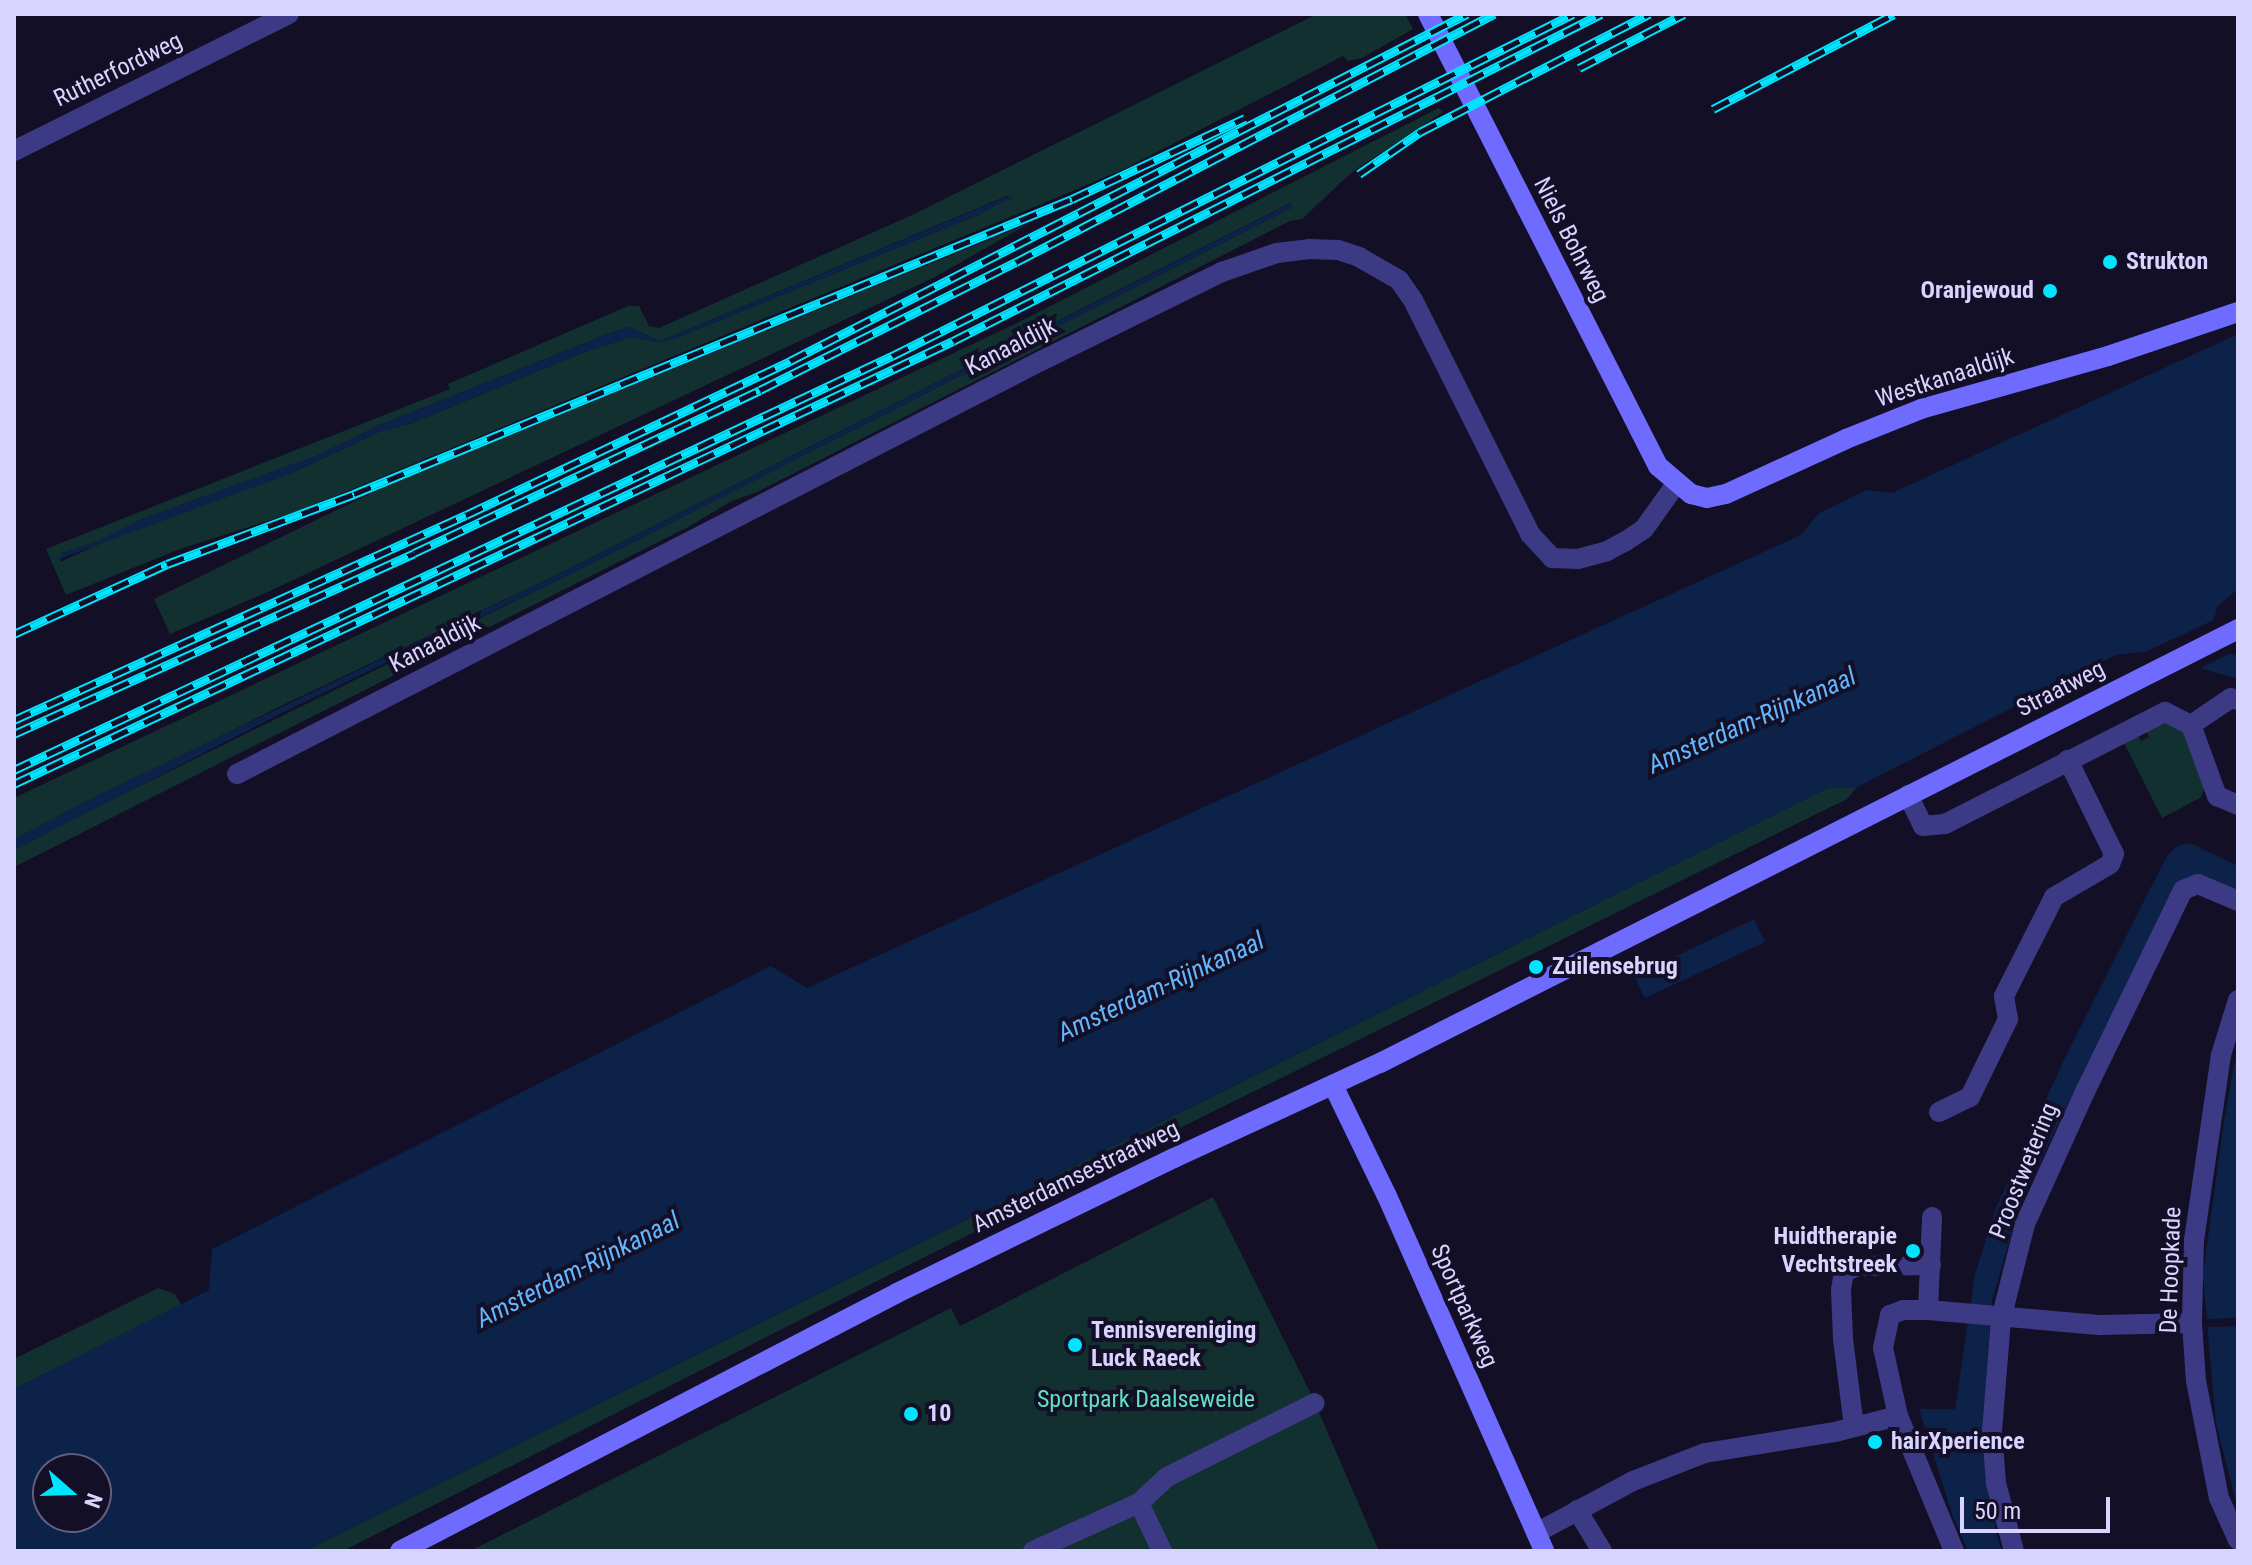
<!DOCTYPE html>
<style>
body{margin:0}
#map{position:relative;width:2252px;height:1565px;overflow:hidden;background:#130f26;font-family:"Roboto Condensed",sans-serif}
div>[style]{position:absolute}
.green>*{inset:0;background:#12302f}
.water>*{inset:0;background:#0c2248}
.pier>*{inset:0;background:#130f26}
.street>*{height:20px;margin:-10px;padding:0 10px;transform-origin:10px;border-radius:10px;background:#3d3a85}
.secondary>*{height:20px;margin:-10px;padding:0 10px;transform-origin:10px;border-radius:10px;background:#6f6bff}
.rail>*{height:9px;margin-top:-4.5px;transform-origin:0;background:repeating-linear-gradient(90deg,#130f26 0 18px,#00e5ff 0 36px);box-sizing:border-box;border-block:2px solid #00e5ff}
.dots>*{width:22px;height:22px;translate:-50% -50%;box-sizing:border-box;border:4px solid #130f26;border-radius:50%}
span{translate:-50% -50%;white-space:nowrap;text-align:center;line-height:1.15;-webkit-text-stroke:8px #130f26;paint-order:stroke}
.street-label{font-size:24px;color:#d9d4ff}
.poi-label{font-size:24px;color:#d9d4ff;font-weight:700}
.left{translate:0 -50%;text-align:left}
.right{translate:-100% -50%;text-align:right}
.park-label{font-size:24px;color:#5fe0c0}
.water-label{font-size:26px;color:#62b6ff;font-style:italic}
.frame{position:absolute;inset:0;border:16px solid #d9d4ff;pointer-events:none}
.north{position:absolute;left:32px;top:1453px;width:80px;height:80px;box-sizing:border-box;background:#130f26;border:2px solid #625e7d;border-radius:50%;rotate:110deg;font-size:22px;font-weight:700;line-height:32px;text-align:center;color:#d9d4ff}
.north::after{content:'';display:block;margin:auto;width:28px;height:36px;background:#00e5ff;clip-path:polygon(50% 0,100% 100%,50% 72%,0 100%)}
.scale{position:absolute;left:1960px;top:1497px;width:150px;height:36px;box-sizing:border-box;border:4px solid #d9d4ff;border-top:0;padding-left:10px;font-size:24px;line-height:28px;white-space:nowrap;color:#d9d4ff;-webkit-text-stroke:6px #130f26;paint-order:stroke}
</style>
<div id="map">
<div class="green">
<i style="clip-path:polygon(evenodd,1317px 14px,1405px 14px,1413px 29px,1362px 58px,1348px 61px,1343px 56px,1124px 169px,1051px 200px,302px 510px,180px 549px,66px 595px,46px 549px,450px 389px,448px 384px,628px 306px,639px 306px,649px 326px,659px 328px,912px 215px,1317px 14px,1007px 196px,1012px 196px,980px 214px,674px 339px,658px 342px,631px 337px,587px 351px,415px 422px,379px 432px,292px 473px,121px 534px,60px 562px,62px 553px,96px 542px,142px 519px,316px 456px,380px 425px,610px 333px,630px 327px,659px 341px,665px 339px,1007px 196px)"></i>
<i style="clip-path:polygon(1439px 108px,1443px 112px,1352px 172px,1302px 219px,1290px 221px,757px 492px,732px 501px,688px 527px,14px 867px,14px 850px,97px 807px,572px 573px,1293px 207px,1290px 203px,571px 568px,281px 706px,14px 839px,14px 798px,1019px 322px)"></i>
<i style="clip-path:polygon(1030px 223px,935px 277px,270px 591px,170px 634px,154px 599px,380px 489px)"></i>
<i style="clip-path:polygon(2164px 723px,2184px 731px,2206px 786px,2200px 798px,2162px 818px,2124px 743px,2137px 733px,2141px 741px,2149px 737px,2145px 729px)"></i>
<i style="clip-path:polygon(1857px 787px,1847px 799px,1196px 1120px,343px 1551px,305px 1551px,1828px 788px)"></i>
<i style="clip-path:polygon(1213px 1197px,1311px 1394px,1379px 1551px,470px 1551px,951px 1308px,960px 1326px)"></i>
<i style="clip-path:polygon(158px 1288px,175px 1294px,181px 1305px,14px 1389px,14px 1359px)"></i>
</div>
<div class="water">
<i style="clip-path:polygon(1011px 195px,1010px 199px,980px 214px,674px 339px,658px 342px,631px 337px,587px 351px,415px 422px,379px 432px,292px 473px,57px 560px,62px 553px,95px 542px,142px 519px,316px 456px,380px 425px,610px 333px,630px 327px,659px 341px,665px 339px)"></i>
<i style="clip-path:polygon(1291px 203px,1293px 207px,572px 573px,284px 712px,14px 850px,14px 839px,96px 796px,571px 568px)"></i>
<i style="clip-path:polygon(evenodd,2238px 334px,2238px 589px,2217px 607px,2211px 633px,2227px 653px,2238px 656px,2238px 679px,2143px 652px,2116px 655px,1857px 787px,1828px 788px,305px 1551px,14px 1551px,14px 1389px,209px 1290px,212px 1249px,771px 966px,807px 988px,1801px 535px,1819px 513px,1867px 490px,1892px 493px,2238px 334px,48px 1469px,96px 1469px,96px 1517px,48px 1517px,48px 1469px)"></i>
<i style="clip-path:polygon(2190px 843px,2238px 866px,2238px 896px,2197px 876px,2181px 882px,2054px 1132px,2017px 1214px,1992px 1301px,1983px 1421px,1996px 1533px,2002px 1551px,1968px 1551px,1953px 1517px,1919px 1409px,1955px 1409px,1975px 1274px,1996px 1208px,2064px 1060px,2151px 887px,2168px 855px,2177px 846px)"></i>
<i style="clip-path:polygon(1754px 919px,1765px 942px,1645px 998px,1634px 976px)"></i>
<i style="clip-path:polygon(2238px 1045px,2238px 1509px,2216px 1424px,2203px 1275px,2224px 1120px)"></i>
</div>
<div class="pier">
<i style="clip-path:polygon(2218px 618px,2215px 633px,2224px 647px,2235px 651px,2196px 670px,2141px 654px)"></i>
<i style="clip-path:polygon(2238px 1318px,2238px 1326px,2207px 1327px,2206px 1319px)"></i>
</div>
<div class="street">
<i style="left:14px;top:151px;width:307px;rotate:-26.5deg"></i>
<i style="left:2191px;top:725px;width:48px;rotate:-34deg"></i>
<i style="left:2231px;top:698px;width:7px;rotate:16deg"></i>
<i style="left:237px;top:774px;width:904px;rotate:-27.19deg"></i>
<i style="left:1041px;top:361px;width:202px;rotate:-26.2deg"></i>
<i style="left:1222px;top:272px;width:58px;rotate:-19.1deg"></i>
<i style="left:1277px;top:253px;width:32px;rotate:-7deg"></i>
<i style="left:1309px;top:249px;width:29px;rotate:2deg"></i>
<i style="left:1338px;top:250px;width:22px;rotate:18deg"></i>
<i style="left:1359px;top:257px;width:46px;rotate:29.9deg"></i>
<i style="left:1399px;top:280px;width:24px;rotate:55deg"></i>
<i style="left:1413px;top:300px;width:262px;rotate:63.4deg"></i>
<i style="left:1530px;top:534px;width:33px;rotate:47deg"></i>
<i style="left:1552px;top:558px;width:26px;rotate:2deg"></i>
<i style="left:1578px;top:559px;width:30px;rotate:-15deg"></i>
<i style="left:1607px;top:551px;width:21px;rotate:-28deg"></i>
<i style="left:1626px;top:541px;width:22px;rotate:-34deg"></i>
<i style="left:1644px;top:529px;width:55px;rotate:-54.6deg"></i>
<i style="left:1908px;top:795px;width:34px;rotate:64deg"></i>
<i style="left:1923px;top:826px;width:22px;rotate:-5deg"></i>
<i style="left:1945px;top:824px;width:247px;rotate:-27deg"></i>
<i style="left:2165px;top:712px;width:29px;rotate:27deg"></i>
<i style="left:2191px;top:725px;width:76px;rotate:69.9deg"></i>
<i style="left:2217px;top:796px;width:23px;rotate:23deg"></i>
<i style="left:2238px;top:1000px;width:58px;rotate:107.2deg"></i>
<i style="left:2221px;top:1055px;width:186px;rotate:98.3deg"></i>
<i style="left:2194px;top:1239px;width:84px;rotate:91.4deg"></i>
<i style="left:2192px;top:1323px;width:58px;rotate:86.1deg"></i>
<i style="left:2196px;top:1381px;width:119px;rotate:78.9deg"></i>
<i style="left:2219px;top:1498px;width:46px;rotate:65.7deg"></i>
<i style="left:1939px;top:1112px;width:34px;rotate:-26deg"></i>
<i style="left:1970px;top:1097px;width:87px;rotate:-64deg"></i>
<i style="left:2008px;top:1019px;width:23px;rotate:-100deg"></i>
<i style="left:2004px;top:996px;width:111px;rotate:-63.2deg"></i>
<i style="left:2054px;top:897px;width:65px;rotate:-30.5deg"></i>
<i style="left:2110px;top:864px;width:11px;rotate:-68deg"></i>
<i style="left:2114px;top:854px;width:105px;rotate:-116.1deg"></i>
<i style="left:1928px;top:1310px;width:93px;rotate:-87.5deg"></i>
<i style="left:1854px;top:1427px;width:89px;rotate:-97.1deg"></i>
<i style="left:1843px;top:1339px;width:49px;rotate:-92.3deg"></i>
<i style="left:1841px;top:1290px;width:18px;rotate:-81deg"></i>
<i style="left:1844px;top:1272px;width:15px;rotate:-23deg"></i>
<i style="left:1858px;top:1266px;width:73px;rotate:-0.8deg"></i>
<i style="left:1139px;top:1503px;width:53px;rotate:64.4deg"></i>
<i style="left:1577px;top:1510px;width:48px;rotate:58.6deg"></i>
<i style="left:1536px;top:1533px;width:110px;rotate:-28.2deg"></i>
<i style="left:1633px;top:1481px;width:77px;rotate:-21.3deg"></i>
<i style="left:1705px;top:1453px;width:132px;rotate:-9.2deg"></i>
<i style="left:1835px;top:1432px;width:65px;rotate:-14.3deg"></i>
<i style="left:1033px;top:1551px;width:116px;rotate:-24.4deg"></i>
<i style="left:1139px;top:1503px;width:38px;rotate:-43deg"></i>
<i style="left:1167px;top:1477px;width:165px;rotate:-26.6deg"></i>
<i style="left:1954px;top:1551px;width:146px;rotate:-112.5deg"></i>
<i style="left:1898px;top:1416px;width:70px;rotate:-102.4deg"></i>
<i style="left:1883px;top:1348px;width:34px;rotate:-78deg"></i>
<i style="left:1890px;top:1315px;width:14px;rotate:-21deg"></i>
<i style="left:1903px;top:1310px;width:25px"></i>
<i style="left:1928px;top:1310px;width:174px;rotate:5deg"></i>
<i style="left:2101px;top:1325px;width:91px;rotate:-1.3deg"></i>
<i style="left:2014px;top:1551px;width:70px;rotate:-104.8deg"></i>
<i style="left:1996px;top:1483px;width:52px;rotate:-94.4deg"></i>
<i style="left:1992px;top:1431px;width:112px;rotate:-85.4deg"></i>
<i style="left:2001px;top:1319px;width:98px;rotate:-75.8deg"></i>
<i style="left:2025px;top:1224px;width:141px;rotate:-65.6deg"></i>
<i style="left:2083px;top:1096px;width:229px;rotate:-64.1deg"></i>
<i style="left:2183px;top:890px;width:16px;rotate:-22deg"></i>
<i style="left:2198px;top:884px;width:43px;rotate:23deg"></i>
</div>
<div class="secondary">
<i style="left:1428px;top:14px;width:507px;rotate:63.03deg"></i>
<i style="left:1658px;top:466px;width:43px;rotate:40.3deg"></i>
<i style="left:1691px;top:494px;width:16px;rotate:14deg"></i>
<i style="left:1707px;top:498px;width:19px;rotate:-12deg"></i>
<i style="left:1726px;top:494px;width:132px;rotate:-24.6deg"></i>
<i style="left:1846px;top:439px;width:81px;rotate:-21.8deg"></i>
<i style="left:1921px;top:409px;width:194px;rotate:-15.8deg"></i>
<i style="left:2108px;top:356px;width:137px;rotate:-18.7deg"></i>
<i style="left:1333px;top:1085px;width:123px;rotate:64.1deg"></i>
<i style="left:1387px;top:1196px;width:388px;rotate:66.1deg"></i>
<i style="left:400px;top:1551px;width:560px;rotate:-27.43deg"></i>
<i style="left:897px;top:1293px;width:308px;rotate:-26deg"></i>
<i style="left:1174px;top:1158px;width:227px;rotate:-24.8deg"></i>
<i style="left:1380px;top:1063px;width:962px;rotate:-26.83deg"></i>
</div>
<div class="rail">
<i style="left:1579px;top:68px;width:118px;rotate:-27.2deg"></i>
<i style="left:1713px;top:109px;width:204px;rotate:-27.7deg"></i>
<i style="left:1359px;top:174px;width:74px;rotate:-34.5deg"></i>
<i style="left:1420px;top:132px;width:258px;rotate:-27.3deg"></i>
<i style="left:14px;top:634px;width:168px;rotate:-24.6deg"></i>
<i style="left:167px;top:564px;width:200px;rotate:-20.5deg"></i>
<i style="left:354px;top:494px;width:776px;rotate:-22.34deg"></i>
<i style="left:1072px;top:199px;width:191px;rotate:-25.1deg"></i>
<i style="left:14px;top:720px;width:496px;rotate:-24.4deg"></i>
<i style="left:466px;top:515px;width:359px;rotate:-25.4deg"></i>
<i style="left:790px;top:361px;width:761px;rotate:-27.14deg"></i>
<i style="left:14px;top:734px;width:439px;rotate:-24.3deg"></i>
<i style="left:414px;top:553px;width:382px;rotate:-25.2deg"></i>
<i style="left:760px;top:390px;width:286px;rotate:-26.6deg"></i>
<i style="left:1016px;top:262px;width:539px;rotate:-27.42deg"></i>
<i style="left:14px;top:770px;width:971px;rotate:-25.25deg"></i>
<i style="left:892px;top:356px;width:762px;rotate:-26.67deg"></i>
<i style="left:14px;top:784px;width:1038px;rotate:-25.26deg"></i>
<i style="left:953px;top:341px;width:726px;rotate:-26.78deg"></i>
</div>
<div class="dots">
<i style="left:2110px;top:262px;background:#00e5ff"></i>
<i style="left:2050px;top:291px;background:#00e5ff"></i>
<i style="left:1536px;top:967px;background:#00e5ff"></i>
<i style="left:1913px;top:1251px;background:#00e5ff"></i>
<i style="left:1075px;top:1345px;background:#00e5ff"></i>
<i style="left:911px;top:1414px;background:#00e5ff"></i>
<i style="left:1875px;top:1442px;background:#00e5ff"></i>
</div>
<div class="street-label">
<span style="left:118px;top:70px;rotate:-26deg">Rutherfordweg</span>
<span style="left:1571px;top:240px;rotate:63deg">Niels Bohrweg</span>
<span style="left:1011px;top:347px;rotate:-27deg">Kanaaldijk</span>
<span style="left:1945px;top:378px;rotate:-18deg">Westkanaaldijk</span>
<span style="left:435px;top:644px;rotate:-27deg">Kanaaldijk</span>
<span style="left:2061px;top:689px;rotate:-27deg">Straatweg</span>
<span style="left:2024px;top:1171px;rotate:-68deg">Proostwetering</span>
<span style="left:1076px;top:1177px;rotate:-26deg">Amsterdamsestraatweg</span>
<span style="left:2171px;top:1270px;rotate:-88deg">De Hoopkade</span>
<span style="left:1464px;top:1306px;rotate:66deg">Sportparkweg</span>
</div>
<div class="poi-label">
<span class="left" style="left:2126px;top:262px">Strukton</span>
<span class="right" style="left:2034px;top:291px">Oranjewoud</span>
<span class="left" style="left:1552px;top:967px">Zuilensebrug</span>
<span class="right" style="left:1897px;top:1251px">Huidtherapie<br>Vechtstreek</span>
<span class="left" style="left:1091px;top:1345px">Tennisvereniging<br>Luck Raeck</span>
<span class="left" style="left:927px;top:1414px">10</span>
<span class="left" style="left:1891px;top:1442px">hairXperience</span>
</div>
<div class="park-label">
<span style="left:1146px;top:1400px">Sportpark Daalseweide</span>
</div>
<div class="water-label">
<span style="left:1752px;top:721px;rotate:-24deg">Amsterdam-Rijnkanaal</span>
<span style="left:1161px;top:987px;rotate:-25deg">Amsterdam-Rijnkanaal</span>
<span style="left:578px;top:1270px;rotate:-27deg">Amsterdam-Rijnkanaal</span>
</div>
<div class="frame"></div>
<div class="north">N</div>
<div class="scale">50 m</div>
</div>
